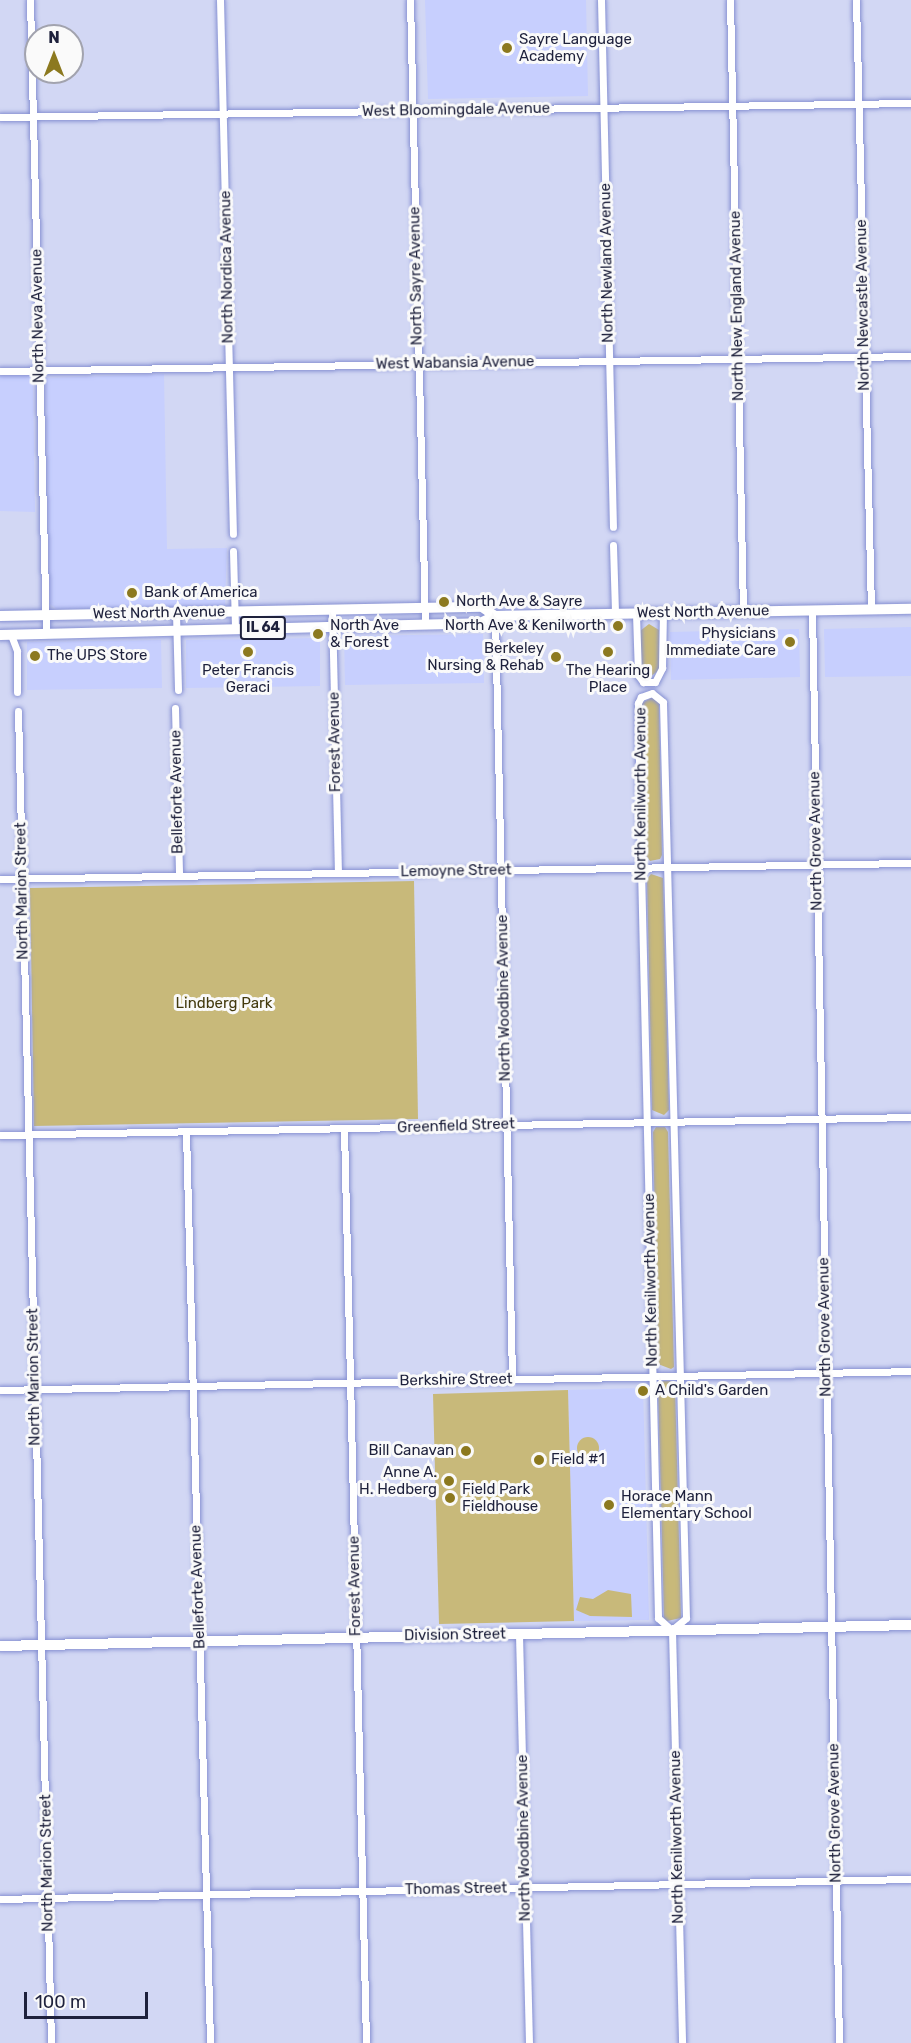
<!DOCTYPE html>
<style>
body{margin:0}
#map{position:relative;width:911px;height:2043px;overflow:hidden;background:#d2d7f4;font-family:Rubik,sans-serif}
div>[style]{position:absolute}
.built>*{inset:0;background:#c7cffe}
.green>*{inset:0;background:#c8b97a}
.round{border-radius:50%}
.roads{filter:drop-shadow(0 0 2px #8690d2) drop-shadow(0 0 2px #8690d2)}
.street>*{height:7px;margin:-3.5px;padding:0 3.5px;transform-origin:3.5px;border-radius:3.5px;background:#fff}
.secondary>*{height:10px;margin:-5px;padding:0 5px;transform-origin:5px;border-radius:5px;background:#fff}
.primary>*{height:10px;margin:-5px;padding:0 5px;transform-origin:5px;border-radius:5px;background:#fff}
.dots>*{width:16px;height:16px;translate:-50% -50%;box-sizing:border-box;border:3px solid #fafafa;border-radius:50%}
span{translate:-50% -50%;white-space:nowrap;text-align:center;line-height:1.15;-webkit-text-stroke:6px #fafafa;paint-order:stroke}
.shield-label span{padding:2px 4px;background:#fafafa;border:2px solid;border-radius:4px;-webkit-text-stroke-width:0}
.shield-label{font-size:14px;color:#1e213c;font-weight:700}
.poi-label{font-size:15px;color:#1e213c}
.left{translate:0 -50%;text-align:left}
.right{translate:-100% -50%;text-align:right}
.street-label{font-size:15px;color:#1e213c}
.park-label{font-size:15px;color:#433a0e}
.north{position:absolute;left:24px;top:24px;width:60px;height:60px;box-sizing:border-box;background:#fafafa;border:2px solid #a2a3ae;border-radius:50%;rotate:0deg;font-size:16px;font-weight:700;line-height:24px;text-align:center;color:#1e213c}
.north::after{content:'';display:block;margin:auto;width:21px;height:27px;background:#8c791f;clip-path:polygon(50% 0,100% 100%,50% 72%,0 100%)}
.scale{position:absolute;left:24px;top:1992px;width:124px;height:27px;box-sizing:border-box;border:3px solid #1e213c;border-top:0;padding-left:8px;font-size:18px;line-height:21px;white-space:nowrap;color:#1e213c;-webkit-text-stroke:4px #fafafa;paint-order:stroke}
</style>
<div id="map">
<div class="built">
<i style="clip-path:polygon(425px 0,586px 0,588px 96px,428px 99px)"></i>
<i style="clip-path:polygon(164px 374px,167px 549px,227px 548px,225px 606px,57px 609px,50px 604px,46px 378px)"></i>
<i style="clip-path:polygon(30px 375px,33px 379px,35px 512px,0 511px,0 376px)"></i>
<i style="clip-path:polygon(911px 627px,911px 676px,825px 677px,824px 629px)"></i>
<i style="clip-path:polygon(799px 629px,800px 677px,671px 680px,670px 632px)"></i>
<i style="clip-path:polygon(483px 634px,484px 683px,345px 685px,344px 636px)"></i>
<i style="clip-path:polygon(320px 638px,320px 686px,186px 688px,186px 640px)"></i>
<i style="clip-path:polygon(161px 640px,162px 688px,27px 690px,27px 642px)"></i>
<i style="clip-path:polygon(643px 1388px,649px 1620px,574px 1621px,568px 1390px)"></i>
</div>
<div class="green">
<i style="clip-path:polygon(649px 624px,659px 630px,659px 670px,650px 677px,641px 671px,640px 631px)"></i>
<i style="clip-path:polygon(653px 697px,659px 703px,662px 855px,660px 859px,650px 861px,645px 854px,642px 703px)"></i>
<i style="clip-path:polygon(651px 874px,663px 878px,669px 1110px,664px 1115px,652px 1110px,647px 879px)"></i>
<i style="clip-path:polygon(414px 881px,418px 1119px,34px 1126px,30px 888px)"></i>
<i style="clip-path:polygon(656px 1127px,665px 1127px,668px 1132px,674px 1367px,671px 1369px,658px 1364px,653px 1132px)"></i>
<i style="clip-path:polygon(672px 1381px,675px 1384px,681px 1618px,667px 1621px,664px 1618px,658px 1387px,663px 1381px)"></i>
<i style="clip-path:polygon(568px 1390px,574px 1621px,439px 1624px,433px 1394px)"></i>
<i class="round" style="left:577px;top:1437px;width:22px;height:22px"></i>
<i style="clip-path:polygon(608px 1590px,631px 1594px,632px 1617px,590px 1616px,576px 1610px,580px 1597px,593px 1599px)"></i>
</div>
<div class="roads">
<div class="street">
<i style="left:30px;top:0;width:632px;rotate:88.55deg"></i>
<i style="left:220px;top:0;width:534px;rotate:88.61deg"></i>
<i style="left:410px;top:0;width:624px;rotate:88.62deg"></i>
<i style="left:601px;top:0;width:527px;rotate:88.7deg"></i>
<i style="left:730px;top:0;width:612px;rotate:88.78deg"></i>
<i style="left:856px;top:0;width:609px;rotate:88.59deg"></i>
<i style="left:0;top:117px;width:911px;rotate:-0.88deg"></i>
<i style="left:0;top:371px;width:911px;rotate:-0.94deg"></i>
<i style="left:613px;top:545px;width:69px;rotate:88.3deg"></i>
<i style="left:233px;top:551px;width:77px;rotate:88.5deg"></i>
<i style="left:332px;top:610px;width:263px;rotate:88.7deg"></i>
<i style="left:812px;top:610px;width:1433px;rotate:88.92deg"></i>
<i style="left:176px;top:613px;width:77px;rotate:88.5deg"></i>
<i style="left:636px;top:614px;width:61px;rotate:88.1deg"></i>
<i style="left:638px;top:675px;width:9px;rotate:54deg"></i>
<i style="left:643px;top:682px;width:12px"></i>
<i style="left:655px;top:682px;width:16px;rotate:-63deg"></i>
<i style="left:662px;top:668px;width:55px;rotate:-89deg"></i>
<i style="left:495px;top:616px;width:763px;rotate:88.72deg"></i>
<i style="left:11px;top:635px;width:17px;rotate:69deg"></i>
<i style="left:17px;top:651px;width:41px;rotate:90deg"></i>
<i style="left:175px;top:708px;width:168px;rotate:88.6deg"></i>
<i style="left:18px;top:711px;width:1332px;rotate:88.58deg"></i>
<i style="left:0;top:879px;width:911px;rotate:-1.01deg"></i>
<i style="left:344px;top:1129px;width:914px;rotate:88.62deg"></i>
<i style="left:186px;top:1132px;width:911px;rotate:88.49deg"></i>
<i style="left:0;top:1135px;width:911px;rotate:-1.13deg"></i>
<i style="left:0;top:1390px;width:911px;rotate:-1.19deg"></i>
<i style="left:673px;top:1629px;width:17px;rotate:-40deg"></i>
<i style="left:686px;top:1618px;width:916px;rotate:-91.44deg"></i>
<i style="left:663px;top:702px;width:14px;rotate:-141deg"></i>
<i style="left:652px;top:693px;width:12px;rotate:160deg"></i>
<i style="left:641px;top:697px;width:7px;rotate:117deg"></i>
<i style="left:638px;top:703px;width:165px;rotate:89deg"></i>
<i style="left:641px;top:868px;width:750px;rotate:88.7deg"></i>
<i style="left:658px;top:1618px;width:18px;rotate:41deg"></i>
<i style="left:672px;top:1630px;width:413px;rotate:88.6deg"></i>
<i style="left:519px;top:1634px;width:409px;rotate:88.6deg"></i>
<i style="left:0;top:1899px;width:911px;rotate:-1.26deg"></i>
</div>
<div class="secondary">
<i style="left:0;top:1646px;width:911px;rotate:-1.32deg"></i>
</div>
<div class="primary">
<i style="left:0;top:616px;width:482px;rotate:-1.1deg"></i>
<i style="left:482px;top:607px;width:16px;rotate:35deg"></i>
<i style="left:0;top:635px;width:480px;rotate:-1.4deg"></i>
<i style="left:480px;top:623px;width:17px;rotate:-25deg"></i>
<i style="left:495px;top:616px;width:416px;rotate:-1deg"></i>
</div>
</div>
<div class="dots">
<i style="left:507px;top:48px;background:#8c791f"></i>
<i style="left:132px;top:593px;background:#8c791f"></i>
<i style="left:444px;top:602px;background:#8c791f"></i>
<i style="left:618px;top:626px;background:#8c791f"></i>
<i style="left:318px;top:634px;background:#8c791f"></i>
<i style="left:790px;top:642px;background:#8c791f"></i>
<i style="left:248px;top:652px;background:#8c791f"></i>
<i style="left:608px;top:652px;background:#8c791f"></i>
<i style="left:35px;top:656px;background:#8c791f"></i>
<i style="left:556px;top:657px;background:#8c791f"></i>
<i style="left:643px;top:1391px;background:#8c791f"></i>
<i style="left:466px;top:1451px;background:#8c791f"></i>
<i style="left:539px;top:1460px;background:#8c791f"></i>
<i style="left:449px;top:1481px;background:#8c791f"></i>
<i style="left:450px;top:1498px;background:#8c791f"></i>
<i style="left:609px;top:1505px;background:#8c791f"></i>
</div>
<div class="shield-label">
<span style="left:263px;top:628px">IL 64</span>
</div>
<div class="poi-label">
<span class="left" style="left:519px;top:48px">Sayre Language<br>Academy</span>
<span class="left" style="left:144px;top:593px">Bank of America</span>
<span class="left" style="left:456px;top:602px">North Ave &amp; Sayre</span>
<span class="left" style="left:330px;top:634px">North Ave<br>&amp; Forest</span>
<span class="right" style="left:606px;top:626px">North Ave &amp; Kenilworth</span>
<span class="right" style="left:776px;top:642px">Physicians<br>Immediate Care</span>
<span class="right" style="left:544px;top:657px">Berkeley<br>Nursing &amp; Rehab</span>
<span class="left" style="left:47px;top:656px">The UPS Store</span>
<span style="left:248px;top:679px">Peter Francis<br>Geraci</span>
<span style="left:608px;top:679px">The Hearing<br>Place</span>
<span class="left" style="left:655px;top:1391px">A Child's Garden</span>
<span class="right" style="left:454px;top:1451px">Bill Canavan</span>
<span class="left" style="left:551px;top:1460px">Field #1</span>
<span class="right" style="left:437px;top:1481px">Anne A.<br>H. Hedberg</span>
<span class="left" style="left:462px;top:1498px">Field Park<br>Fieldhouse</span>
<span class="left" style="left:621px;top:1505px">Horace Mann<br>Elementary School</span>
</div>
<div class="street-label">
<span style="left:456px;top:110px;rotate:-1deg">West Bloomingdale Avenue</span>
<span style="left:607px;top:263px;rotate:-91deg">North Newland Avenue</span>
<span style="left:227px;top:267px;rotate:-91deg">North Nordica Avenue</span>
<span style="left:416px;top:276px;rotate:-91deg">North Sayre Avenue</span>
<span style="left:863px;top:305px;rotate:-91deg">North Newcastle Avenue</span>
<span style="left:737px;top:306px;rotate:-91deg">North New England Avenue</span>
<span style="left:38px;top:316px;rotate:-91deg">North Neva Avenue</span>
<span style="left:455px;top:363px;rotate:-1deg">West Wabansia Avenue</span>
<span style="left:703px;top:612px;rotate:-1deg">West North Avenue</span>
<span style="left:159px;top:613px;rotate:-1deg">West North Avenue</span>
<span style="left:335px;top:742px;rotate:-91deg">Forest Avenue</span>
<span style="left:177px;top:792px;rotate:-91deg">Belleforte Avenue</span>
<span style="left:641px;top:794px;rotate:-90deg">North Kenilworth Avenue</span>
<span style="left:816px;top:841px;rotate:-91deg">North Grove Avenue</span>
<span style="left:456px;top:871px;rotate:-1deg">Lemoyne Street</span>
<span style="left:22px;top:891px;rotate:-91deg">North Marion Street</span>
<span style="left:504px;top:998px;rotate:-91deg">North Woodbine Avenue</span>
<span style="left:456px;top:1126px;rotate:-2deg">Greenfield Street</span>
<span style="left:651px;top:1280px;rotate:-91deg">North Kenilworth Avenue</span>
<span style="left:825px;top:1327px;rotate:-91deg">North Grove Avenue</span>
<span style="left:34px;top:1377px;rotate:-91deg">North Marion Street</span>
<span style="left:456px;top:1380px;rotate:-1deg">Berkshire Street</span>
<span style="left:355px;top:1586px;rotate:-91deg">Forest Avenue</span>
<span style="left:198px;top:1587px;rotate:-92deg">Belleforte Avenue</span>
<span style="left:455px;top:1635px;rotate:-1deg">Division Street</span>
<span style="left:835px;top:1813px;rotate:-91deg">North Grove Avenue</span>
<span style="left:677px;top:1837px;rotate:-91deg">North Kenilworth Avenue</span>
<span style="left:524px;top:1838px;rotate:-91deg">North Woodbine Avenue</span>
<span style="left:47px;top:1863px;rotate:-91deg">North Marion Street</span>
<span style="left:456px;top:1889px;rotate:-1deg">Thomas Street</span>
</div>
<div class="park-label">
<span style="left:224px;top:1004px">Lindberg Park</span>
</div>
<div class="north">N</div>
<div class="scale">100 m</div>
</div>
